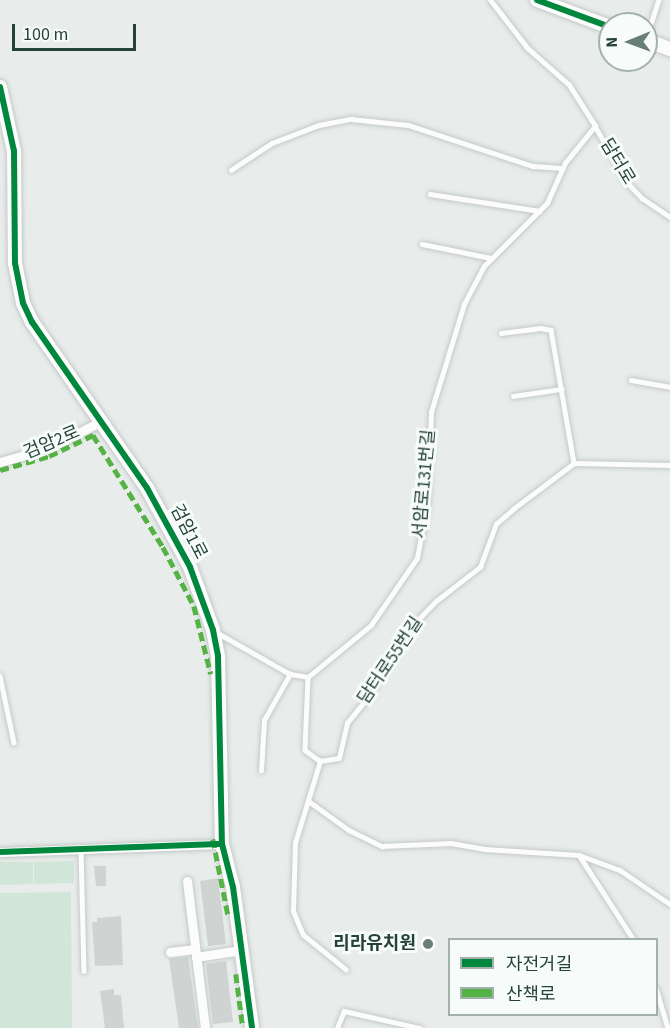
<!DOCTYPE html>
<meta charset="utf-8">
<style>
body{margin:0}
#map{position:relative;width:670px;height:1028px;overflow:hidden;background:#e8edeb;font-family:"Source Sans 3","Noto Sans KR",sans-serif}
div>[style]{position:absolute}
.green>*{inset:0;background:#d1e6d8}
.building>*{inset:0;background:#cfd4d2}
.roads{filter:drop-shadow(0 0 2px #c5cac8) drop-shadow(0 0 2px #c5cac8)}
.lane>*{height:4.5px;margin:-2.25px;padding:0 2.25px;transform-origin:2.25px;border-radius:2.25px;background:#fcfcfc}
.street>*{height:9px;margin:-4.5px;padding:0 4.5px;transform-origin:4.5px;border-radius:4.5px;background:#fcfcfc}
.secondary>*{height:14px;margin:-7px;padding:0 7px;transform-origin:7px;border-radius:7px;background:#fcfcfc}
.quiet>*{height:4.5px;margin-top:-2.25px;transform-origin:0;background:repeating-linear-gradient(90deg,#55b346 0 9px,transparent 0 13.5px)}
.cycleway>*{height:6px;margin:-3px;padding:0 3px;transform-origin:3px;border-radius:3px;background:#00873e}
.dots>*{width:16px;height:16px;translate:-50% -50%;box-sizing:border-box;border:3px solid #f7fbf9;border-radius:50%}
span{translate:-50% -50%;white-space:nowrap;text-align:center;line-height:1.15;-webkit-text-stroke:6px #f7fbf9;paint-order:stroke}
.street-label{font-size:18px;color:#24423a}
.poi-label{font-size:18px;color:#24423a;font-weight:700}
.right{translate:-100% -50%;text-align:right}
.legend{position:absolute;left:448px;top:938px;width:210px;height:78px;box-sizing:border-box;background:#f7fbf9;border:2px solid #a3b1ad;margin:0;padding:8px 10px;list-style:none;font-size:18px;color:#24423a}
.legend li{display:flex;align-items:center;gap:12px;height:30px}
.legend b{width:30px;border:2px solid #a3b1ad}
.north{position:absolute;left:598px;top:12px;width:60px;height:60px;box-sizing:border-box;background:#f7fbf9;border:2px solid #a3b1ad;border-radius:50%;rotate:269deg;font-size:16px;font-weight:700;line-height:24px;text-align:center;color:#24423a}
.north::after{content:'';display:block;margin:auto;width:21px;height:27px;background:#697e78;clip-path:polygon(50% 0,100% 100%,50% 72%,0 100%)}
.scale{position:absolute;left:12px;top:24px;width:124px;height:27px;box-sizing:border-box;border:3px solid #24423a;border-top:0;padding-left:8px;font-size:18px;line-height:21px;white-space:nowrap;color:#24423a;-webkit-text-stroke:4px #f7fbf9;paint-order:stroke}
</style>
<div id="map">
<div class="green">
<i style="clip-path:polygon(74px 861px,74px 883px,34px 884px,34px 862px)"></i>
<i style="clip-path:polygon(0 862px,33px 862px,33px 884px,0 885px)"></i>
<i style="clip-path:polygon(71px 892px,72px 1028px,0 1028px,0 893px)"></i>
</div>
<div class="building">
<i style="clip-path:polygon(94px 866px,106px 866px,106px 886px,96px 886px)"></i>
<i style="clip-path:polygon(218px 878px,226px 944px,208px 946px,200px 881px)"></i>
<i style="clip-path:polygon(121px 916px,123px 965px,95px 966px,92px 922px,97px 922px,97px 918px)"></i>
<i style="clip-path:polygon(188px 957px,198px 1028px,179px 1028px,169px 959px)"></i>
<i style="clip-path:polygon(226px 961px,233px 1022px,213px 1024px,206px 964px)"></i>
<i style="clip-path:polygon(114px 989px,114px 995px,121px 995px,124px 1028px,105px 1028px,100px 991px)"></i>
</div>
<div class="roads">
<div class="lane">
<i style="left:646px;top:38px;width:40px;rotate:-72deg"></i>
<i style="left:595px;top:126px;width:64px;rotate:60.3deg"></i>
<i style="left:627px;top:182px;width:22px;rotate:47deg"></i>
<i style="left:642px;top:198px;width:34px;rotate:34deg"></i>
<i style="left:231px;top:170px;width:49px;rotate:-33.4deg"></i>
<i style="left:272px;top:143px;width:50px;rotate:-21deg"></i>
<i style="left:319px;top:125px;width:33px;rotate:-11deg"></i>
<i style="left:351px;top:119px;width:57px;rotate:6deg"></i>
<i style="left:408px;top:125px;width:132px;rotate:18.2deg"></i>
<i style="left:533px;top:166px;width:29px;rotate:4deg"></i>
<i style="left:430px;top:194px;width:111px;rotate:8.8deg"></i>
<i style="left:422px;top:244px;width:70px;rotate:11.5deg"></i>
<i style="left:501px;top:333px;width:40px;rotate:-7.1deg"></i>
<i style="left:541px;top:328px;width:10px;rotate:11deg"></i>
<i style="left:551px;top:330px;width:135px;rotate:80.2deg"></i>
<i style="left:631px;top:380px;width:40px;rotate:10deg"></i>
<i style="left:513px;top:396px;width:49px;rotate:-8.3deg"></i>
<i style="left:216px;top:632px;width:85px;rotate:29.6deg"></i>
<i style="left:290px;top:674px;width:18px;rotate:9deg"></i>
<i style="left:308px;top:677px;width:73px;rotate:92.4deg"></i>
<i style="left:305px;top:750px;width:19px;rotate:36deg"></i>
<i style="left:0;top:676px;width:68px;rotate:78.2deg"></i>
<i style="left:308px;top:677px;width:82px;rotate:-39.5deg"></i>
<i style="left:371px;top:625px;width:81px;rotate:-55.5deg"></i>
<i style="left:417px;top:558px;width:55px;rotate:-79.5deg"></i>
<i style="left:427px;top:504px;width:92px;rotate:-87.5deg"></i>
<i style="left:431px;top:412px;width:113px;rotate:-73deg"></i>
<i style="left:464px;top:304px;width:43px;rotate:-62.2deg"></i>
<i style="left:484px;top:266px;width:89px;rotate:-45deg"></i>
<i style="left:547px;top:203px;width:44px;rotate:-65.8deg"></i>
<i style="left:565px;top:163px;width:48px;rotate:-51deg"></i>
<i style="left:595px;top:126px;width:49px;rotate:-122.4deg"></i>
<i style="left:569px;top:85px;width:55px;rotate:-138.7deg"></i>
<i style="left:528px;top:49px;width:62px;rotate:-127.8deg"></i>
<i style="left:261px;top:771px;width:51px;rotate:-86.6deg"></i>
<i style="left:264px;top:720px;width:53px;rotate:-60.5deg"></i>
<i style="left:310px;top:802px;width:48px;rotate:35.7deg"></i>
<i style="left:349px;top:830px;width:37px;rotate:26deg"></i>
<i style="left:382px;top:846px;width:69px;rotate:-2.5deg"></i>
<i style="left:451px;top:843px;width:34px;rotate:10deg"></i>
<i style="left:484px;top:849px;width:95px;rotate:3.6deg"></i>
<i style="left:579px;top:855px;width:101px;rotate:57.1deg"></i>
<i style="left:81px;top:849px;width:122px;rotate:88.6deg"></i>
<i style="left:579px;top:855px;width:44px;rotate:20.1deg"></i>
<i style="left:620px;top:870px;width:60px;rotate:34.2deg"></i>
<i style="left:346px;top:970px;width:55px;rotate:-140.9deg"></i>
<i style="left:303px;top:935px;width:26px;rotate:-113deg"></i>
<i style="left:293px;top:911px;width:68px;rotate:-88.3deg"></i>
<i style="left:295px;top:843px;width:86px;rotate:-73deg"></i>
<i style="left:320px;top:761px;width:19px;rotate:-9deg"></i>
<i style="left:339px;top:758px;width:36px;rotate:-77deg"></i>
<i style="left:347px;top:723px;width:33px;rotate:-51deg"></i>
<i style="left:368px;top:697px;width:78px;rotate:-59.2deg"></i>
<i style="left:408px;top:630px;width:40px;rotate:-46deg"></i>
<i style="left:436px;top:601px;width:56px;rotate:-37.7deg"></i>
<i style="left:480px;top:567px;width:46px;rotate:-69.6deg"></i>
<i style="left:496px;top:524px;width:23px;rotate:-41deg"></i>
<i style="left:513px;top:509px;width:76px;rotate:-37deg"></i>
<i style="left:574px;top:463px;width:96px;rotate:1.2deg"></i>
<i style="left:656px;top:988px;width:42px;rotate:73.3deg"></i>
<i style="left:337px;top:1028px;width:18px;rotate:-68deg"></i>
<i style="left:344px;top:1011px;width:78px;rotate:12.6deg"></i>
</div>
<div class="street">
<i style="left:0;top:462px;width:49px;rotate:-15.5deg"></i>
<i style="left:47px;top:449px;width:62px;rotate:-27deg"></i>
<i style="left:0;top:852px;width:222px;rotate:-2.1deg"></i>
<i style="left:187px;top:881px;width:148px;rotate:83deg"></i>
<i style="left:170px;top:952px;width:25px;rotate:-7deg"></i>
<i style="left:196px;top:957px;width:46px;rotate:-8.8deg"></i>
</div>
<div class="secondary">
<i style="left:537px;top:0;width:78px;rotate:20.3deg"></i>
<i style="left:646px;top:40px;width:26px;rotate:21deg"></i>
<i style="left:0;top:87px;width:66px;rotate:77.7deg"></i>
<i style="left:14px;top:151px;width:112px;rotate:89.5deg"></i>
<i style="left:15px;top:263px;width:41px;rotate:78.7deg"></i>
<i style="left:23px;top:303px;width:21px;rotate:65deg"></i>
<i style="left:32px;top:322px;width:202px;rotate:55.3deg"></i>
<i style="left:147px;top:488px;width:90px;rotate:61.4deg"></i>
<i style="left:190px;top:567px;width:67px;rotate:69.9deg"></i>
<i style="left:213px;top:630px;width:26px;rotate:79deg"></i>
<i style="left:218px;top:656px;width:188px;rotate:88.8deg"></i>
<i style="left:222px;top:844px;width:44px;rotate:75.7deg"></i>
<i style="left:233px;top:887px;width:142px;rotate:82.3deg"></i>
</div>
</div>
<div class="quiet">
<i style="left:0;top:470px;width:51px;rotate:-15.9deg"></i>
<i style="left:49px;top:456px;width:49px;rotate:-25.5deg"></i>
<i style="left:93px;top:435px;width:132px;rotate:58deg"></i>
<i style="left:163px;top:547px;width:67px;rotate:62.3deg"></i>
<i style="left:194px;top:606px;width:70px;rotate:76deg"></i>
<i style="left:213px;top:839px;width:77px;rotate:78.8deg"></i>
<i style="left:236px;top:974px;width:54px;rotate:82.6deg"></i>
</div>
<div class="cycleway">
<i style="left:537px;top:0;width:78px;rotate:20.3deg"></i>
<i style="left:0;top:87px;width:66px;rotate:77.7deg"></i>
<i style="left:14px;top:151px;width:112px;rotate:89.5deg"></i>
<i style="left:15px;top:263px;width:41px;rotate:78.7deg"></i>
<i style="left:23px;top:303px;width:21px;rotate:65deg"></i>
<i style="left:32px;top:322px;width:202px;rotate:55.3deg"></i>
<i style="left:147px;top:488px;width:90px;rotate:61.4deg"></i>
<i style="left:190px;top:567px;width:67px;rotate:69.9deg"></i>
<i style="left:213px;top:630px;width:26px;rotate:79deg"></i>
<i style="left:218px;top:656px;width:188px;rotate:88.8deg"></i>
<i style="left:222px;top:844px;width:44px;rotate:75.7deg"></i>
<i style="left:233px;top:887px;width:142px;rotate:82.3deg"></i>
<i style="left:0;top:852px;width:222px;rotate:-2.1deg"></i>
</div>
<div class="dots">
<i style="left:428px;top:944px;background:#697e78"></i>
</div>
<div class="street-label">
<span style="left:617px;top:162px;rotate:59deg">담터로</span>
<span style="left:52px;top:443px;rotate:-23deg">검암2로</span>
<span style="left:425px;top:484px;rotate:-85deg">서암로131번길</span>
<span style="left:188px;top:532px;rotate:63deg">검암1로</span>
<span style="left:391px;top:661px;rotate:-56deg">담터로55번길</span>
</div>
<div class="poi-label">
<span class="right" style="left:416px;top:944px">리라유치원</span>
</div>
<ul class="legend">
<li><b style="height:8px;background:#00873e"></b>자전거길</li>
<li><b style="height:8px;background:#55b346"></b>산책로</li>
</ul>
<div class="north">N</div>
<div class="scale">100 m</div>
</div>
